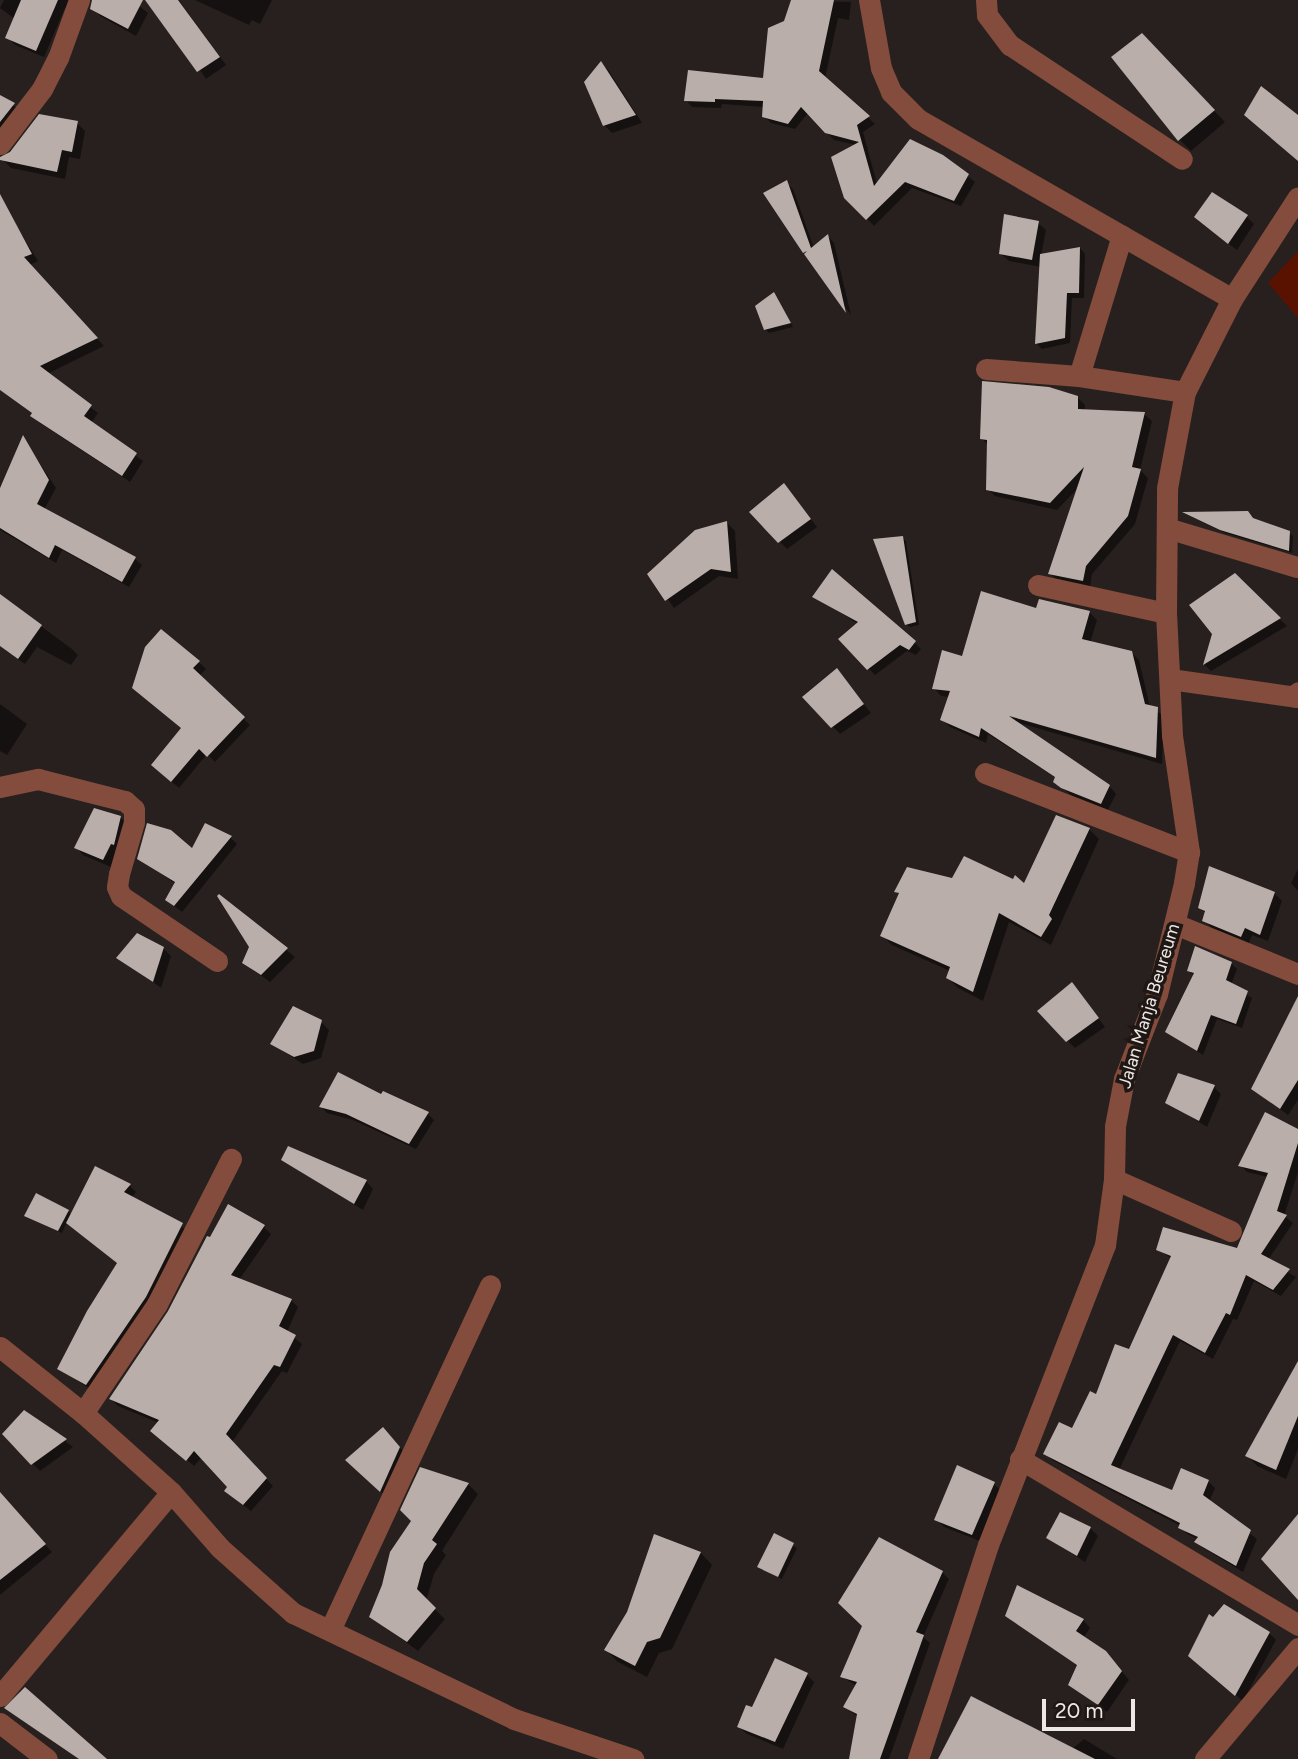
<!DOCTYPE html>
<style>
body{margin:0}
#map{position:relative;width:1298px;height:1759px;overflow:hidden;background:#28201e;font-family:Figtree,sans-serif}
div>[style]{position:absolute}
.green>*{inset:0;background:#5a1200}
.shadow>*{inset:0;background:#0007}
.building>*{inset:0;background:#b9aeaa}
.minor>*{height:21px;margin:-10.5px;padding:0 10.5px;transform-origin:10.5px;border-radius:10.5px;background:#834c3c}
span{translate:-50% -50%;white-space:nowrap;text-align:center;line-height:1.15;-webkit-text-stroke:7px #1f1714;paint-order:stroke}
.street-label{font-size:18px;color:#ede7e6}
.scale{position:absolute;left:1042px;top:1699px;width:93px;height:32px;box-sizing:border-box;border:4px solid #ede7e6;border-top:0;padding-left:9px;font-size:21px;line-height:24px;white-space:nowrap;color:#ede7e6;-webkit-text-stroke:5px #1f1714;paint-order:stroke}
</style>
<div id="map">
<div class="green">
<i style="clip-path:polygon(1298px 251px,1298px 318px,1268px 283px)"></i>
</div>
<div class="shadow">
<i style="clip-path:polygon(4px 0,77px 0,71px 12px,65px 8px,44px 57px,15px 45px,7px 37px,15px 19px,0 8px)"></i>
<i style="clip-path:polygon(93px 0,131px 0,148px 13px,136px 36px,100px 16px,92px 8px)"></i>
<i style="clip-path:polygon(155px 0,179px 0,226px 65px,206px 79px)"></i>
<i style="clip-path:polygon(195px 0,272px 0,260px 24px,252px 20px,249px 25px)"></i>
<i style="clip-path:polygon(793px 0,851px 2px,849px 20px,838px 18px,825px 78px,875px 124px,863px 132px,877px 184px,942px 157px,975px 182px,961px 206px,912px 188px,874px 226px,846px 197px,856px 145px,834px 140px,808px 113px,795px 129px,771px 123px,764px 116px,764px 107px,722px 104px,721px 108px,692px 107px,686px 100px,765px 80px)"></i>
<i style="clip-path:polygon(1141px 35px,1225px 122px,1191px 151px,1179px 139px)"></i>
<i style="clip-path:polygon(602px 64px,609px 71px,642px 123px,612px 133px,604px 125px)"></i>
<i style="clip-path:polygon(0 97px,17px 108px,0 130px)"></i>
<i style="clip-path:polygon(77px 123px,85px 131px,80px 159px,69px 157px,65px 179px,11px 168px,4px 161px)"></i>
<i style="clip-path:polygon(786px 183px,793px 189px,814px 248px,828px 236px,834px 243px,851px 315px,805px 252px)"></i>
<i style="clip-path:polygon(1246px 216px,1254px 224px,1237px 250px,1204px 225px)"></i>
<i style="clip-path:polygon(14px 222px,38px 261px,30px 265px,104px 346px,47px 374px,98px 413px,91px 423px,143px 461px,130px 482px,40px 423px,33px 414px,0 390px,0 229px)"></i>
<i style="clip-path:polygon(1038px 223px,1046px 230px,1041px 256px,1080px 248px,1085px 254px,1084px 298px,1072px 298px,1070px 343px,1042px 349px,1037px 344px,1041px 267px,1009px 261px,1001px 254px)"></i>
<i style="clip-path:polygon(777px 297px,793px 327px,769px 333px,765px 329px)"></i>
<i style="clip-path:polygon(1077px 397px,1085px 405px,1085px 411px,1144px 414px,1152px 421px,1140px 470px,1148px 478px,1135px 524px,1092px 574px,1090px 588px,1057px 580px,1050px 573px,1079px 487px,1057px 510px,995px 496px,988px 489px,989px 446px,981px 438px)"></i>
<i style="clip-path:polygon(23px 438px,56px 488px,44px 510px,135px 559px,142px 565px,129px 587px,62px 550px,56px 563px,0 530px,0 487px)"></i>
<i style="clip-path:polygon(784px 485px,817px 527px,787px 549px,751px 512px)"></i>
<i style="clip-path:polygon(1247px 513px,1254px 520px,1289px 533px,1293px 536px,1292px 553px,1225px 533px,1186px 514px)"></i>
<i style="clip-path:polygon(727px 523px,735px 531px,738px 579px,719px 576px,674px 608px,650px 574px)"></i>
<i style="clip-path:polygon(902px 538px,906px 541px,919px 625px,910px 627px,906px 624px)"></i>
<i style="clip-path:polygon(1234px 575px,1287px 626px,1211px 671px,1205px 665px)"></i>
<i style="clip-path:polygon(0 596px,72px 649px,78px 655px,71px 665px,37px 647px,25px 664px,2px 648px)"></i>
<i style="clip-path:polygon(814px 596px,914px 642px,921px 649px,916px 655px,907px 651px,875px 675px,840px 639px,858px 624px)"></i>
<i style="clip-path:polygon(1040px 601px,1090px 613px,1097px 620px,1090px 643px,1131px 652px,1139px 660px,1150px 707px,1164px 716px,1162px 764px,1016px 722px,1109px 786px,1116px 794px,1108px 810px,1071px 795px,1055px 782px,1056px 778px,988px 734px,986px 743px,950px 727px,942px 720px,950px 697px,941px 696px,934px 688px,964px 658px,1037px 611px)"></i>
<i style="clip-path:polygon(199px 662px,206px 669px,199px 676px,250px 725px,215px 762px,207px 754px,179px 788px,160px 772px,183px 729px,142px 695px)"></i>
<i style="clip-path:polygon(837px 671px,871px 713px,840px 734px,805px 698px)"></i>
<i style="clip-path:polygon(0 704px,27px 724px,7px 755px,0 751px)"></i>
<i style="clip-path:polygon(120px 817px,128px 825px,111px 867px,83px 855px,76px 847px)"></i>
<i style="clip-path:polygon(1089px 829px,1099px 839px,1051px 945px,1009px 922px,983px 1001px,958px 988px,948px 978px,950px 971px,892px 945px,882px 935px,900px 895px,896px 892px,953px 880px,1025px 886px)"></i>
<i style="clip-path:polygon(230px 837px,237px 844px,182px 912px,167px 900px,176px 884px,139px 859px,192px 851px)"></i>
<i style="clip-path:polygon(1298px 869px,1298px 891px,1291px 883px)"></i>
<i style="clip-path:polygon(1274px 893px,1282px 901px,1268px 941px,1252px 935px,1249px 943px,1212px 928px,1204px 920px,1206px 914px,1200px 907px)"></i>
<i style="clip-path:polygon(220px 896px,295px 957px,270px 982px,244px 963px,251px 947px)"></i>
<i style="clip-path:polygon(163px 948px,171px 956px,161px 988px,119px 957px)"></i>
<i style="clip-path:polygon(1231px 963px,1237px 969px,1231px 985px,1252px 998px,1242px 1028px,1217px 1019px,1203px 1055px,1167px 1032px,1194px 976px,1189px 971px)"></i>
<i style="clip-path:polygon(1079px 992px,1105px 1027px,1075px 1048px,1039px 1012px)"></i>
<i style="clip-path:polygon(1298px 1014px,1298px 1100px,1288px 1115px,1253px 1089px)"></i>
<i style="clip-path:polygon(321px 1022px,329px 1030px,321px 1058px,303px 1064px,272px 1044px)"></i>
<i style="clip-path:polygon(1214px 1087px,1221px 1094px,1207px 1127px,1167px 1102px)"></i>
<i style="clip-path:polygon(382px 1096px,428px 1114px,434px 1120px,416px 1149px,353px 1120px,327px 1113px,321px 1107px)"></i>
<i style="clip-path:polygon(1298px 1131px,1298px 1172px,1284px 1216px,1293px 1223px,1268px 1260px,1296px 1277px,1281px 1296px,1254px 1281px,1237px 1320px,1233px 1319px,1213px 1359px,1180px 1341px,1119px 1470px,1173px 1492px,1208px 1481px,1215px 1488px,1209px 1502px,1257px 1539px,1243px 1572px,1203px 1548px,1197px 1542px,1198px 1539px,1187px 1534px,1181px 1526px,1052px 1460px,1045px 1453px,1072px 1430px,1130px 1351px,1172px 1259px,1158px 1249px,1238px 1250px,1268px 1177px,1247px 1172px,1240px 1165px)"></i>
<i style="clip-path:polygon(283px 1160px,366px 1181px,373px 1189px,363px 1210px)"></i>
<i style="clip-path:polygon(96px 1169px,130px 1186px,136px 1192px,131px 1198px,189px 1231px,93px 1391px,59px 1368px,119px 1263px,67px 1222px,62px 1233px,26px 1216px,68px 1211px,72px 1216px)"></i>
<i style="clip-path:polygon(264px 1227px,271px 1234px,239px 1280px,291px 1300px,298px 1307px,287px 1332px,302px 1344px,287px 1373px,282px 1371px,232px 1442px,273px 1486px,251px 1511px,234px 1498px,230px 1487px,202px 1457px,194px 1466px,160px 1437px,159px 1423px,118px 1406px,111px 1399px)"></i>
<i style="clip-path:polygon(1298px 1402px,1298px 1449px,1286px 1479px,1257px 1466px,1248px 1456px)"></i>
<i style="clip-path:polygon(24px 1412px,73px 1447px,40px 1471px,4px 1434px)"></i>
<i style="clip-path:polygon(391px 1437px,407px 1456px,388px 1498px,355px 1468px)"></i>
<i style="clip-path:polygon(421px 1469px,468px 1484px,478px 1494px,442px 1551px,446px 1555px,434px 1574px,426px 1601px,445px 1619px,418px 1651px,371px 1617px,413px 1521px)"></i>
<i style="clip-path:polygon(994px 1484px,1002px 1492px,980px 1541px,944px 1527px,936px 1519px)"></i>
<i style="clip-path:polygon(0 1504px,11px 1506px,52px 1552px,0 1595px)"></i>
<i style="clip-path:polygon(1090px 1528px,1098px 1536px,1085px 1562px,1048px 1538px)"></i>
<i style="clip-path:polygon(655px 1536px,701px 1553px,712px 1565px,672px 1649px,659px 1653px,647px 1677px,618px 1662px,606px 1650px,629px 1613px)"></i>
<i style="clip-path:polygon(774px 1536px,797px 1548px,782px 1579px,759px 1567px)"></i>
<i style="clip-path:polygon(942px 1572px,949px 1579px,923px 1637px,930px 1643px,889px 1759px,853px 1759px,858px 1717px,845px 1707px,857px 1686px,842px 1677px)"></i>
<i style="clip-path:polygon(1007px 1615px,1083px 1620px,1090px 1628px,1083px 1638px,1113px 1661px,1129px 1680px,1107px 1712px,1070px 1684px,1079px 1666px)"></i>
<i style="clip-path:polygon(1269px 1633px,1276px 1640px,1243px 1701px,1197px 1663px)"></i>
<i style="clip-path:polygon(807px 1675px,814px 1682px,783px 1749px,747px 1734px,739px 1727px,753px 1709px)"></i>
<i style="clip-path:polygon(1084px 1739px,1117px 1759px,941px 1759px,1072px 1749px)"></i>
</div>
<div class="building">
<i style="clip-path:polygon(21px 0,58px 0,36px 51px,5px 38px)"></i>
<i style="clip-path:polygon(92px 0,143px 0,128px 29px,90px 9px)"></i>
<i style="clip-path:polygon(145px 0,178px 0,220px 57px,197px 72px)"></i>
<i style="clip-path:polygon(791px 0,834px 0,819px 71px,870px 116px,857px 125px,874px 186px,910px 139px,943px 155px,969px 174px,954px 201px,905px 182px,866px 220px,844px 198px,831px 157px,859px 142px,825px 133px,801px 107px,788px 124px,762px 117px,763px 101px,715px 99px,715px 102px,684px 101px,688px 70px,763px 78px,768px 28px,784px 21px)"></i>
<i style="clip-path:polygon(1142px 33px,1215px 110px,1178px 141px,1111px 57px)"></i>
<i style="clip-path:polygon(601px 61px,636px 115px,603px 126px,584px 82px)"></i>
<i style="clip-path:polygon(1261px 86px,1298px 115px,1298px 161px,1244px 115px)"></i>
<i style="clip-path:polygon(0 95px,15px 103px,0 122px)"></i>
<i style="clip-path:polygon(39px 114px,78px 121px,72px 152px,62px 150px,57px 172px,0 160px,0 157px,10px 152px)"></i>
<i style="clip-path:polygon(787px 180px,811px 248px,828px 234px,846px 313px,804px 254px,807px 251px,803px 253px,763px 193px)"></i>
<i style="clip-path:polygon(1212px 192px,1248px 215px,1228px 244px,1194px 217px)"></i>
<i style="clip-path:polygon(0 194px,32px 254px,24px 257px,98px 338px,40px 366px,92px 405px,84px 416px,137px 453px,122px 476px,30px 416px,32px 413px,0 390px)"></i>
<i style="clip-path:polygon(1004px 214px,1039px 221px,1032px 260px,999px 254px)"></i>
<i style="clip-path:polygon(1080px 247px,1079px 293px,1067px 293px,1065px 338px,1035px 344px,1040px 254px)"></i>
<i style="clip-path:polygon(774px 292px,791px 323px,764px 330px,755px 306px)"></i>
<i style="clip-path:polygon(982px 381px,1049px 387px,1078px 396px,1078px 409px,1145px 412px,1132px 467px,1141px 469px,1128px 516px,1086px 566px,1083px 581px,1048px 574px,1084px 467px,1050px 503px,986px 490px,987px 440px,980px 439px)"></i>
<i style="clip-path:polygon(23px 435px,49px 480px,37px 504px,136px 557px,122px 582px,55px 545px,49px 558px,0 528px,0 488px)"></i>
<i style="clip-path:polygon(784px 483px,811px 519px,778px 543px,749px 512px)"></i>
<i style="clip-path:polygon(1248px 511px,1253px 518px,1290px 531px,1289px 551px,1220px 530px,1182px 512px)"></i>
<i style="clip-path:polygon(727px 521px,731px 572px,711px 569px,665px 601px,647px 574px,695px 530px)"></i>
<i style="clip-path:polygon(903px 536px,916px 622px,905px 625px,873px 539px)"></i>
<i style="clip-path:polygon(832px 569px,916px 641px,909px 650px,900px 645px,867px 670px,838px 639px,858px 622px,812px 597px)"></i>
<i style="clip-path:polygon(1235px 573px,1281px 618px,1203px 665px,1212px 634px,1189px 605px)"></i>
<i style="clip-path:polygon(981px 591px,1036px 608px,1039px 599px,1090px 611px,1082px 639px,1132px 651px,1145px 704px,1158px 707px,1156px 758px,1009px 716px,1110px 785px,1101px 804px,1061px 788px,1053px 782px,1055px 777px,981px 728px,979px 737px,940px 720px,950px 691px,932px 689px,942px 650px,962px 656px)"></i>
<i style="clip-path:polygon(0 594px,42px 625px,18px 659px,0 646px)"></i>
<i style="clip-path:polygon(161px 629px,200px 661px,193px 668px,245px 717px,207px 757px,199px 749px,171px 782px,151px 765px,181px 728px,132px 688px,145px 647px)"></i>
<i style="clip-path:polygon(837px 668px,864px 704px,831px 728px,802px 697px)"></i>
<i style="clip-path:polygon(94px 808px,121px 816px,114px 845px,111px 844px,103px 860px,74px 848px)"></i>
<i style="clip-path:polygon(1056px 815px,1090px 828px,1049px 915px,1052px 919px,1041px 937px,999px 913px,973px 992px,946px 978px,950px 967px,880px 936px,899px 893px,894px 892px,907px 867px,952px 878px,964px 856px,1013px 879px,1015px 875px,1024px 883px)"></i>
<i style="clip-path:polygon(147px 823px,171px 830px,192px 848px,205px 823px,232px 836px,174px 906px,165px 900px,175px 882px,137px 859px)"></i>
<i style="clip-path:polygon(1209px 866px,1275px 892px,1260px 935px,1245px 928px,1241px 937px,1202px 921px,1205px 911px,1198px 908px)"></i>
<i style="clip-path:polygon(219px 894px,288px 948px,261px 975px,242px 963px,249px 947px,217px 896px)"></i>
<i style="clip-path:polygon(137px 933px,164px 947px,153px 982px,116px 958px)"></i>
<i style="clip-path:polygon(1195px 946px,1232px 962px,1226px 980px,1248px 991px,1236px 1024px,1211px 1015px,1197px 1051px,1165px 1032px,1194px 973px,1187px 971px)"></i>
<i style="clip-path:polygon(1072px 982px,1099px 1018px,1066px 1042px,1037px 1011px)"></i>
<i style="clip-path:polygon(1298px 996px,1298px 1080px,1280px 1109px,1251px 1089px)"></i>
<i style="clip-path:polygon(293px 1006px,322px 1020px,314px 1051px,294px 1057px,270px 1044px)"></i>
<i style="clip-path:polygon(338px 1072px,381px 1094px,383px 1091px,429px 1112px,409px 1144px,346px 1114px,319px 1107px)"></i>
<i style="clip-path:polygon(1178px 1073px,1215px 1085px,1199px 1121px,1165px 1103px)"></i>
<i style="clip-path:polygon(1265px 1112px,1298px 1129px,1298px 1143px,1277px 1211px,1287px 1215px,1261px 1254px,1290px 1269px,1273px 1290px,1246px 1275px,1230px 1315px,1226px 1313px,1205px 1353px,1173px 1335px,1111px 1465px,1172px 1490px,1181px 1468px,1209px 1480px,1203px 1495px,1251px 1530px,1236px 1566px,1194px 1542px,1198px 1537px,1178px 1528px,1180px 1523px,1043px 1454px,1059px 1422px,1072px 1428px,1090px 1391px,1096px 1394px,1115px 1344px,1129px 1349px,1171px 1256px,1156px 1250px,1163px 1227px,1237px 1248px,1268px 1173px,1238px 1166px)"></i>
<i style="clip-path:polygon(288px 1146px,367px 1180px,354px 1204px,281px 1160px)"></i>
<i style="clip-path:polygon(95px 1166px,131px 1184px,124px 1192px,183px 1223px,146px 1297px,86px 1385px,57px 1369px,87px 1311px,117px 1263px,66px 1223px)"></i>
<i style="clip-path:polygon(36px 1193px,69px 1210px,58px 1231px,24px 1216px)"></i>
<i style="clip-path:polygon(228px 1204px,265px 1225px,231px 1275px,292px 1299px,279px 1326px,296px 1335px,280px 1367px,274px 1365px,226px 1434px,267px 1478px,243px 1505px,224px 1491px,227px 1487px,194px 1451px,186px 1461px,150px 1431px,159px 1420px,109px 1399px,168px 1311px,207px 1236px,210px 1237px)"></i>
<i style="clip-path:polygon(1298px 1361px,1298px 1416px,1276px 1470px,1245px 1456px)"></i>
<i style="clip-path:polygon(24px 1410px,67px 1439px,31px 1465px,2px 1434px)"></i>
<i style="clip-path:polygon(383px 1427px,400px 1447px,380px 1492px,345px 1460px)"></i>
<i style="clip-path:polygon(957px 1465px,995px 1482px,972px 1535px,934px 1520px)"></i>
<i style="clip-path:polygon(420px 1467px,469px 1483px,432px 1540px,437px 1544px,424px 1563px,417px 1589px,436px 1608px,407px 1642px,369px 1617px,382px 1585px,390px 1552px,411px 1521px,400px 1510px)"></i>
<i style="clip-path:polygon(0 1492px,46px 1544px,0 1580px)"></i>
<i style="clip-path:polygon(1060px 1512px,1091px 1527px,1077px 1556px,1046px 1538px)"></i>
<i style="clip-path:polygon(1298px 1514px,1298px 1600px,1261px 1559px)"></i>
<i style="clip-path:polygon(774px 1533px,794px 1543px,778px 1577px,757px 1567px)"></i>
<i style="clip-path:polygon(654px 1534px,701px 1552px,660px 1638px,647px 1642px,635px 1666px,604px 1650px,627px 1612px)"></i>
<i style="clip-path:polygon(879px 1537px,943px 1571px,916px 1632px,924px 1635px,880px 1759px,849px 1759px,857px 1714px,843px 1707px,857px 1682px,840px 1677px,862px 1626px,838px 1603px)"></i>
<i style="clip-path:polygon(1017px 1585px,1084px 1619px,1076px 1631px,1106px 1651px,1122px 1671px,1098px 1705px,1068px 1685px,1077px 1665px,1005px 1616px)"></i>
<i style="clip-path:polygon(1224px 1604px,1270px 1632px,1235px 1696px,1188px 1656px,1209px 1614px,1213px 1617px)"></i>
<i style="clip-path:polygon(775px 1658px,808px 1673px,775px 1742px,737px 1727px,746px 1705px,752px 1707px)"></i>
<i style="clip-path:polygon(25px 1687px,107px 1759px,79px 1759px,4px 1708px)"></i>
<i style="clip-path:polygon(971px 1696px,1095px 1759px,938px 1759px)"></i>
</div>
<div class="minor">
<i style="left:869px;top:0;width:69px;rotate:80deg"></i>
<i style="left:881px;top:68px;width:26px;rotate:67deg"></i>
<i style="left:891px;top:92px;width:38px;rotate:45deg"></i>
<i style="left:918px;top:119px;width:362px;rotate:29.8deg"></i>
<i style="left:986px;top:0;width:15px;rotate:86deg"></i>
<i style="left:987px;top:15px;width:38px;rotate:53deg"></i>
<i style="left:1010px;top:45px;width:206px;rotate:33.5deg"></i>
<i style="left:0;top:144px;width:69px;rotate:-52.6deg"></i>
<i style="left:42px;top:89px;width:35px;rotate:-63deg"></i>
<i style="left:58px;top:58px;width:62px;rotate:-70.1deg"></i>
<i style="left:986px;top:369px;width:93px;rotate:4.3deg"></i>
<i style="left:1079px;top:376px;width:107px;rotate:8.6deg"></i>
<i style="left:1079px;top:376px;width:147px;rotate:-73deg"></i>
<i style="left:1167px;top:528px;width:136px;rotate:16.7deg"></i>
<i style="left:1038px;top:585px;width:131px;rotate:12.3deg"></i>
<i style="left:1170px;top:679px;width:127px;rotate:8.1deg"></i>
<i style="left:1296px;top:697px;width:5px;rotate:-68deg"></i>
<i style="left:985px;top:773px;width:219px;rotate:21.2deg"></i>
<i style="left:0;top:787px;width:39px;rotate:-12deg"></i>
<i style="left:38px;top:779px;width:90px;rotate:14.2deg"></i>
<i style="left:125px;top:801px;width:12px;rotate:42deg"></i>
<i style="left:134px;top:809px;width:13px;rotate:90deg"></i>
<i style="left:134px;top:822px;width:54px;rotate:106.1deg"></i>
<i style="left:119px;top:874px;width:13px;rotate:99deg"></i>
<i style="left:117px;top:887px;width:10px;rotate:66deg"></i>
<i style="left:121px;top:896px;width:116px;rotate:34.1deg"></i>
<i style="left:1175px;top:924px;width:133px;rotate:22.1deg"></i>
<i style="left:1114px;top:1179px;width:128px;rotate:24deg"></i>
<i style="left:0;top:1347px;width:106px;rotate:38.5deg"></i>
<i style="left:83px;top:1413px;width:118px;rotate:41.9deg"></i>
<i style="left:171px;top:1492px;width:74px;rotate:48.8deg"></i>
<i style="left:220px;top:1548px;width:98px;rotate:41.7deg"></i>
<i style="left:293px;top:1613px;width:245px;rotate:25.6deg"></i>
<i style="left:514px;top:1719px;width:126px;rotate:18.6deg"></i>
<i style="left:83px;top:1413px;width:132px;rotate:-55.8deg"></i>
<i style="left:157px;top:1304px;width:163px;rotate:-63deg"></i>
<i style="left:1020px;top:1459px;width:324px;rotate:30.8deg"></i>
<i style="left:330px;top:1630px;width:380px;rotate:-65.1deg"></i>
<i style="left:0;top:1696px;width:266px;rotate:-50deg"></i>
<i style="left:0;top:1723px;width:59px;rotate:37.5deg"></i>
<i style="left:918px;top:1759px;width:225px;rotate:-71.9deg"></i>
<i style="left:988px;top:1545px;width:322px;rotate:-68.7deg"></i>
<i style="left:1105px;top:1245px;width:67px;rotate:-82.2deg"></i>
<i style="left:1114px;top:1179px;width:53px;rotate:-88.9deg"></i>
<i style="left:1115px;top:1126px;width:48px;rotate:-79.2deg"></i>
<i style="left:1124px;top:1079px;width:91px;rotate:-68.8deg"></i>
<i style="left:1157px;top:994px;width:114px;rotate:-76.3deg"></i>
<i style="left:1184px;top:883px;width:31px;rotate:-81deg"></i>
<i style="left:1189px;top:852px;width:118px;rotate:-98.3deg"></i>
<i style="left:1172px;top:735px;width:122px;rotate:-92.8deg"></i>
<i style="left:1166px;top:613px;width:125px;rotate:-89.5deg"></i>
<i style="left:1167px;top:488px;width:98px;rotate:-79.4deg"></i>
<i style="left:1185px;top:392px;width:104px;rotate:-63.2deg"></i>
<i style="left:1232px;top:299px;width:121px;rotate:-57.1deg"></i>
<i style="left:1205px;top:1759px;width:145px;rotate:-50deg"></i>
</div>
<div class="street-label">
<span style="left:1149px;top:1006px;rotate:-73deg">Jalan Manja Beureum</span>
</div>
<div class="scale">20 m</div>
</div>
